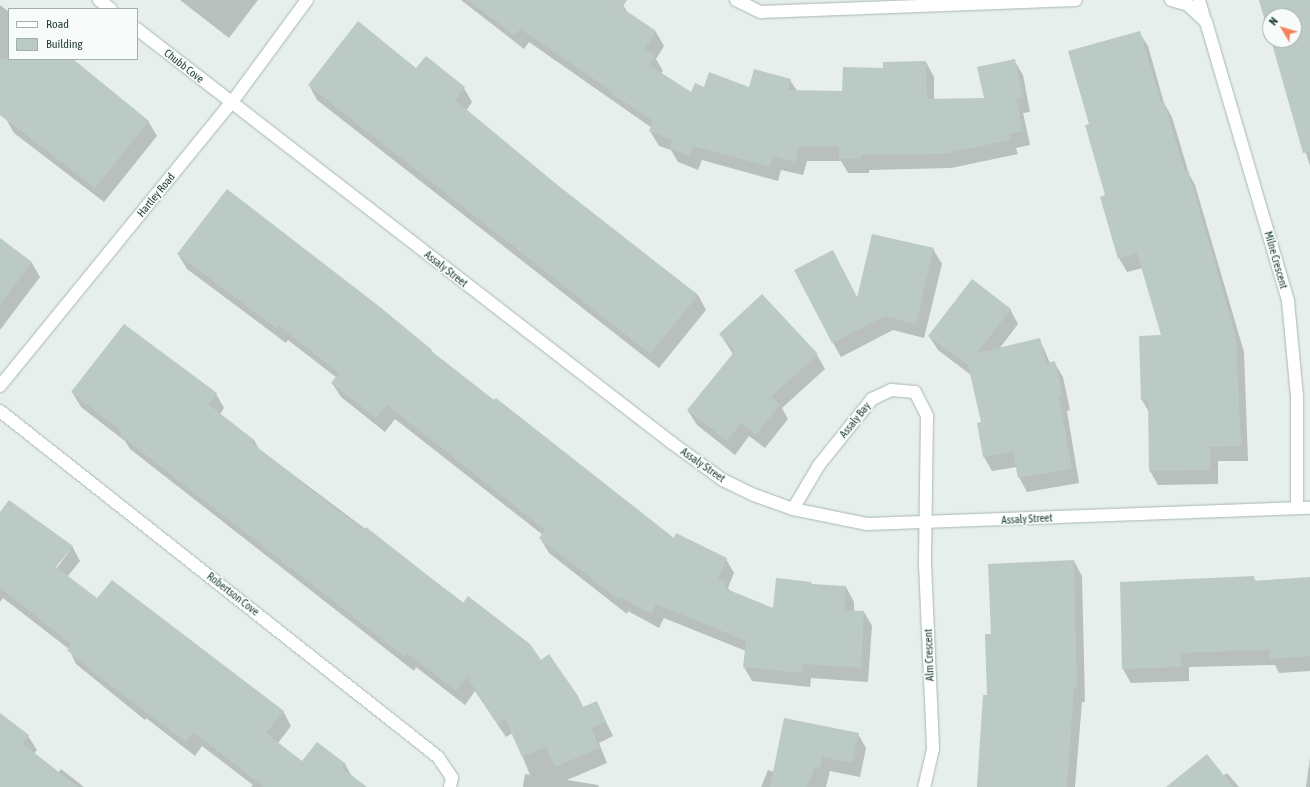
<!DOCTYPE html>
<style>
body{margin:0}
#map{position:relative;width:1310px;height:787px;overflow:hidden;background:#e6efeb;font-family:"Asap Condensed",sans-serif}
div>[style]{position:absolute}
.shadow>*{inset:0;background:#0003}
.building>*{inset:0;background:#bbcac4}
.roads{filter:drop-shadow(0 0 1px #a8b8b2) drop-shadow(0 0 1px #a8b8b2)}
.street>*{height:12px;margin:-6px;padding:0 6px;transform-origin:6px;border-radius:6px;background:#fff}
span{translate:-50% -50%;white-space:nowrap;text-align:center;line-height:1.15;-webkit-text-stroke:3.5px #f7fbf9;paint-order:stroke}
.street-label{font-size:11px;color:#24423a}
.legend{position:absolute;left:8px;top:8px;width:130px;height:52px;box-sizing:border-box;background:#f7fbf9;border:1px solid #a3b1ad;margin:0;padding:5px 7px;list-style:none;font-size:12px;color:#24423a}
.legend li{display:flex;align-items:center;gap:8px;height:20px}
.legend b{width:20px;border:1px solid #a3b1ad}
.north{position:absolute;left:1262px;top:8px;width:40px;height:40px;box-sizing:border-box;background:#f7fbf9;border:1px solid #a3b1ad;border-radius:50%;rotate:308deg;font-size:11px;font-weight:700;line-height:16px;text-align:center;color:#24423a}
.north::after{content:'';display:block;margin:auto;width:14px;height:18px;background:#f4845f;clip-path:polygon(50% 0,100% 100%,50% 72%,0 100%)}
</style>
<div id="map">
<div class="shadow">
<i style="clip-path:polygon(180px 0,258px 0,229px 38px)"></i>
<i style="clip-path:polygon(461px 0,615px 0,623px 5px,628px 13px,656px 32px,664px 46px,656px 59px,663px 71px,661px 73px,692px 93px,704px 88px,749px 88px,790px 80px,797px 91px,843px 92px,884px 69px,926px 62px,934px 77px,934px 100px,985px 99px,1014px 60px,1023px 75px,1030px 112px,1023px 113px,1030px 145px,1016px 148px,1018px 154px,951px 168px,869px 170px,869px 173px,848px 173px,841px 161px,807px 161px,803px 175px,781px 170px,778px 181px,702px 160px,698px 170px,678px 162px,671px 150px,659px 146px,650px 131px,652px 128px,529px 42px,524px 49px)"></i>
<i style="clip-path:polygon(1259px 0,1310px 0,1310px 166px,1271px 40px,1294px 40px,1294px 16px,1270px 16px,1270px 35px)"></i>
<i style="clip-path:polygon(0 5px,9px 12px,9px 59px,69px 59px,148px 121px,157px 136px,104px 202px,14px 133px,6px 119px,0 106px)"></i>
<i style="clip-path:polygon(1139px 32px,1148px 46px,1164px 103px,1172px 117px,1189px 174px,1195px 185px,1244px 352px,1248px 461px,1218px 461px,1218px 484px,1158px 485px,1150px 471px,1149px 412px,1142px 400px,1163px 336px,1143px 268px,1127px 272px,1119px 258px,1091px 124px)"></i>
<i style="clip-path:polygon(416px 69px,464px 88px,472px 102px,466px 111px,559px 188px,698px 295px,706px 310px,659px 368px,317px 100px,309px 85px)"></i>
<i style="clip-path:polygon(0 239px,32px 263px,40px 277px,0 330px)"></i>
<i style="clip-path:polygon(933px 249px,942px 264px,924px 338px,893px 330px,841px 357px,833px 343px,841px 266px,858px 299px)"></i>
<i style="clip-path:polygon(178px 254px,431px 349px,433px 354px,674px 540px,726px 559px,734px 573px,728px 588px,731px 592px,774px 609px,811px 583px,813px 586px,846px 587px,854px 602px,854px 611px,864px 612px,872px 626px,868px 682px,811px 678px,810px 687px,752px 681px,744px 667px,746px 651px,664px 618px,659px 628px,628px 611px,627px 614px,549px 553px,540px 538px,543px 535px,395px 419px,385px 432px,341px 397px,332px 383px,337px 378px,288px 340px,286px 343px,187px 269px)"></i>
<i style="clip-path:polygon(1010px 309px,1018px 324px,999px 349px,1040px 340px,1050px 363px,1054px 362px,1063px 377px,1070px 410px,1067px 411px,1079px 483px,1027px 492px,1019px 477px,1017px 467px,992px 471px,984px 457px,978px 424px,982px 423px,971px 375px,938px 350px,929px 336px)"></i>
<i style="clip-path:polygon(720px 334px,817px 355px,825px 369px,782px 408px,788px 419px,765px 448px,749px 436px,735px 455px,697px 425px,688px 411px,733px 354px)"></i>
<i style="clip-path:polygon(72px 392px,216px 394px,224px 408px,220px 414px,254px 440px,259px 449px,541px 661px,577px 697px,584px 708px,597px 703px,613px 736px,599px 743px,607px 763px,567px 780px,598px 785px,599px 787px,523px 787px,525px 774px,530px 775px,513px 733px,506px 737px,475px 691px,465px 705px,416px 667px,414px 671px,130px 449px,125px 441px,81px 407px)"></i>
<i style="clip-path:polygon(evenodd,0 514px,72px 546px,80px 561px,67px 577px,97px 600px,283px 711px,291px 726px,278px 743px,302px 762px,345px 764px,352px 777px,365px 787px,251px 787px,253px 785px,202px 746px,195px 756px,146px 718px,145px 720px,76px 664px,69px 649px,3px 598px,0 602px,0 514px,68px 550px,70px 550px,54px 572px,52px 570px,68px 550px)"></i>
<i style="clip-path:polygon(1074px 561px,1082px 576px,1085px 702px,1082px 702px,1075px 787px,977px 787px,988px 696px,992px 634px)"></i>
<i style="clip-path:polygon(1253px 577px,1256px 581px,1310px 578px,1310px 671px,1279px 673px,1275px 665px,1189px 667px,1189px 681px,1131px 683px,1123px 669px)"></i>
<i style="clip-path:polygon(0 714px,28px 736px,37px 750px,34px 754px,58px 773px,61px 769px,84px 787px,0 787px)"></i>
<i style="clip-path:polygon(858px 734px,866px 748px,860px 777px,830px 771px,826px 787px,761px 787px,768px 770px,774px 772px)"></i>
<i style="clip-path:polygon(1310px 758px,1310px 787px,1306px 787px)"></i>
<i style="clip-path:polygon(1227px 773px,1239px 787px,1180px 787px,1223px 776px)"></i>
</div>
<div class="building">
<i style="clip-path:polygon(468px 0,627px 0,622px 8px,656px 31px,645px 49px,655px 56px,649px 65px,691px 92px,695px 83px,704px 87px,709px 72px,749px 87px,754px 69px,791px 79px,788px 90px,842px 91px,843px 67px,883px 68px,883px 62px,926px 61px,927px 99px,984px 98px,977px 67px,1015px 59px,1023px 97px,1016px 99px,1023px 131px,1009px 134px,1010px 140px,943px 154px,861px 155px,861px 159px,839px 159px,839px 147px,799px 147px,795px 162px,773px 156px,770px 167px,693px 146px,690px 156px,669px 148px,672px 140px,649px 131px,653px 121px,609px 92px,610px 90px,520px 29px,515px 36px)"></i>
<i style="clip-path:polygon(1259px 0,1310px 0,1310px 152px,1303px 153px,1271px 40px,1294px 40px,1294px 16px,1270px 16px,1270px 38px)"></i>
<i style="clip-path:polygon(358px 21px,416px 68px,426px 56px,465px 87px,455px 100px,560px 187px,698px 295px,650px 354px,308px 85px)"></i>
<i style="clip-path:polygon(1140px 31px,1161px 103px,1164px 102px,1185px 171px,1188px 170px,1236px 337px,1241px 446px,1210px 447px,1210px 470px,1149px 471px,1148px 400px,1141px 400px,1139px 336px,1161px 335px,1137px 253px,1118px 259px,1100px 197px,1105px 195px,1085px 125px,1089px 124px,1068px 51px)"></i>
<i style="clip-path:polygon(0 59px,73px 59px,149px 121px,95px 188px,0 115px)"></i>
<i style="clip-path:polygon(227px 189px,380px 307px,431px 349px,430px 350px,494px 400px,496px 398px,674px 538px,676px 533px,727px 558px,718px 579px,726px 582px,724px 588px,773px 608px,776px 578px,812px 582px,811px 584px,846px 586px,845px 610px,864px 611px,861px 668px,803px 664px,802px 673px,743px 667px,746px 641px,656px 604px,651px 614px,620px 597px,619px 600px,539px 538px,545px 530px,387px 405px,376px 418px,331px 383px,339px 373px,279px 326px,277px 329px,177px 254px)"></i>
<i style="clip-path:polygon(872px 234px,934px 248px,916px 324px,885px 316px,832px 343px,794px 270px,833px 250px,857px 298px)"></i>
<i style="clip-path:polygon(0 238px,32px 262px,0 305px)"></i>
<i style="clip-path:polygon(972px 279px,1011px 309px,977px 353px,1040px 338px,1046px 363px,1055px 361px,1063px 396px,1059px 396px,1072px 469px,1018px 478px,1013px 452px,983px 457px,977px 423px,981px 422px,968px 365px,928px 336px)"></i>
<i style="clip-path:polygon(762px 294px,818px 354px,771px 397px,780px 404px,756px 435px,741px 423px,727px 441px,687px 410px,735px 351px,719px 334px)"></i>
<i style="clip-path:polygon(124px 324px,217px 393px,208px 404px,254px 440px,252px 443px,319px 496px,364px 530px,366px 527px,463px 603px,468px 596px,530px 644px,541px 660px,549px 654px,578px 696px,583px 707px,597px 701px,606px 722px,591px 728px,600px 748px,555px 767px,546px 747px,522px 757px,505px 718px,497px 723px,467px 677px,456px 691px,408px 654px,405px 657px,120px 435px,122px 432px,71px 392px)"></i>
<i style="clip-path:polygon(9px 500px,73px 546px,56px 567px,97px 598px,112px 580px,284px 711px,266px 733px,302px 761px,317px 742px,346px 764px,342px 768px,367px 787px,264px 787px,193px 732px,186px 742px,99px 677px,67px 650px,71px 644px,0 588px,0 512px)"></i>
<i style="clip-path:polygon(1074px 560px,1077px 688px,1074px 688px,1067px 787px,977px 787px,983px 695px,987px 695px,985px 634px,991px 634px,988px 564px)"></i>
<i style="clip-path:polygon(1254px 576px,1254px 581px,1310px 577px,1310px 656px,1270px 659px,1270px 650px,1181px 653px,1181px 667px,1122px 669px,1120px 582px)"></i>
<i style="clip-path:polygon(0 713px,29px 735px,23px 744px,78px 787px,0 787px)"></i>
<i style="clip-path:polygon(784px 718px,859px 733px,852px 763px,822px 757px,820px 768px,815px 767px,807px 787px,770px 787px)"></i>
<i style="clip-path:polygon(1207px 754px,1233px 787px,1166px 787px)"></i>
</div>
<div class="roads">
<div class="street">
<i style="left:99px;top:0;width:15px;rotate:37deg"></i>
<i style="left:736px;top:0;width:28px;rotate:26deg"></i>
<i style="left:761px;top:12px;width:315px;rotate:-2.2deg"></i>
<i style="left:1171px;top:0;width:18px;rotate:16deg"></i>
<i style="left:1188px;top:5px;width:25px;rotate:43deg"></i>
<i style="left:1206px;top:22px;width:291px;rotate:73.6deg"></i>
<i style="left:1288px;top:301px;width:95px;rotate:84.6deg"></i>
<i style="left:1297px;top:396px;width:111px;rotate:90deg"></i>
<i style="left:1199px;top:0;width:22px;rotate:74deg"></i>
<i style="left:137px;top:29px;width:676px;rotate:37.73deg"></i>
<i style="left:672px;top:443px;width:63px;rotate:36deg"></i>
<i style="left:723px;top:480px;width:34px;rotate:26deg"></i>
<i style="left:754px;top:495px;width:41px;rotate:19.7deg"></i>
<i style="left:793px;top:509px;width:76px;rotate:11.5deg"></i>
<i style="left:867px;top:524px;width:443px;rotate:-2.1deg"></i>
<i style="left:0;top:386px;width:367px;rotate:-50.8deg"></i>
<i style="left:232px;top:102px;width:127px;rotate:-53.7deg"></i>
<i style="left:0;top:411px;width:558px;rotate:38.31deg"></i>
<i style="left:438px;top:757px;width:25px;rotate:56deg"></i>
<i style="left:452px;top:778px;width:9px;rotate:103deg"></i>
<i style="left:793px;top:509px;width:51px;rotate:-59.4deg"></i>
<i style="left:819px;top:465px;width:85px;rotate:-51.2deg"></i>
<i style="left:872px;top:399px;width:21px;rotate:-25deg"></i>
<i style="left:891px;top:390px;width:24px;rotate:5deg"></i>
<i style="left:915px;top:392px;width:27px;rotate:63deg"></i>
<i style="left:927px;top:416px;width:148px;rotate:90.8deg"></i>
<i style="left:925px;top:564px;width:185px;rotate:87.5deg"></i>
<i style="left:933px;top:749px;width:39px;rotate:103deg"></i>
</div>
</div>
<div class="street-label">
<span style="left:184px;top:66px;rotate:38deg">Chubb Cove</span>
<span style="left:156px;top:195px;rotate:-51deg">Hartley Road</span>
<span style="left:1276px;top:260px;rotate:74deg">Milne Crescent</span>
<span style="left:446px;top:269px;rotate:38deg">Assaly Street</span>
<span style="left:855px;top:420px;rotate:-51deg">Assaly Bay</span>
<span style="left:703px;top:465px;rotate:35deg">Assaly Street</span>
<span style="left:1027px;top:519px;rotate:-3deg">Assaly Street</span>
<span style="left:233px;top:594px;rotate:38deg">Robertson Cove</span>
<span style="left:929px;top:655px;rotate:-92deg">Alm Crescent</span>
</div>
<ul class="legend">
<li><b style="height:5px;background:#fff"></b>Road</li>
<li><b style="height:11px;background:#bbcac4"></b>Building</li>
</ul>
<div class="north">N</div>
</div>
